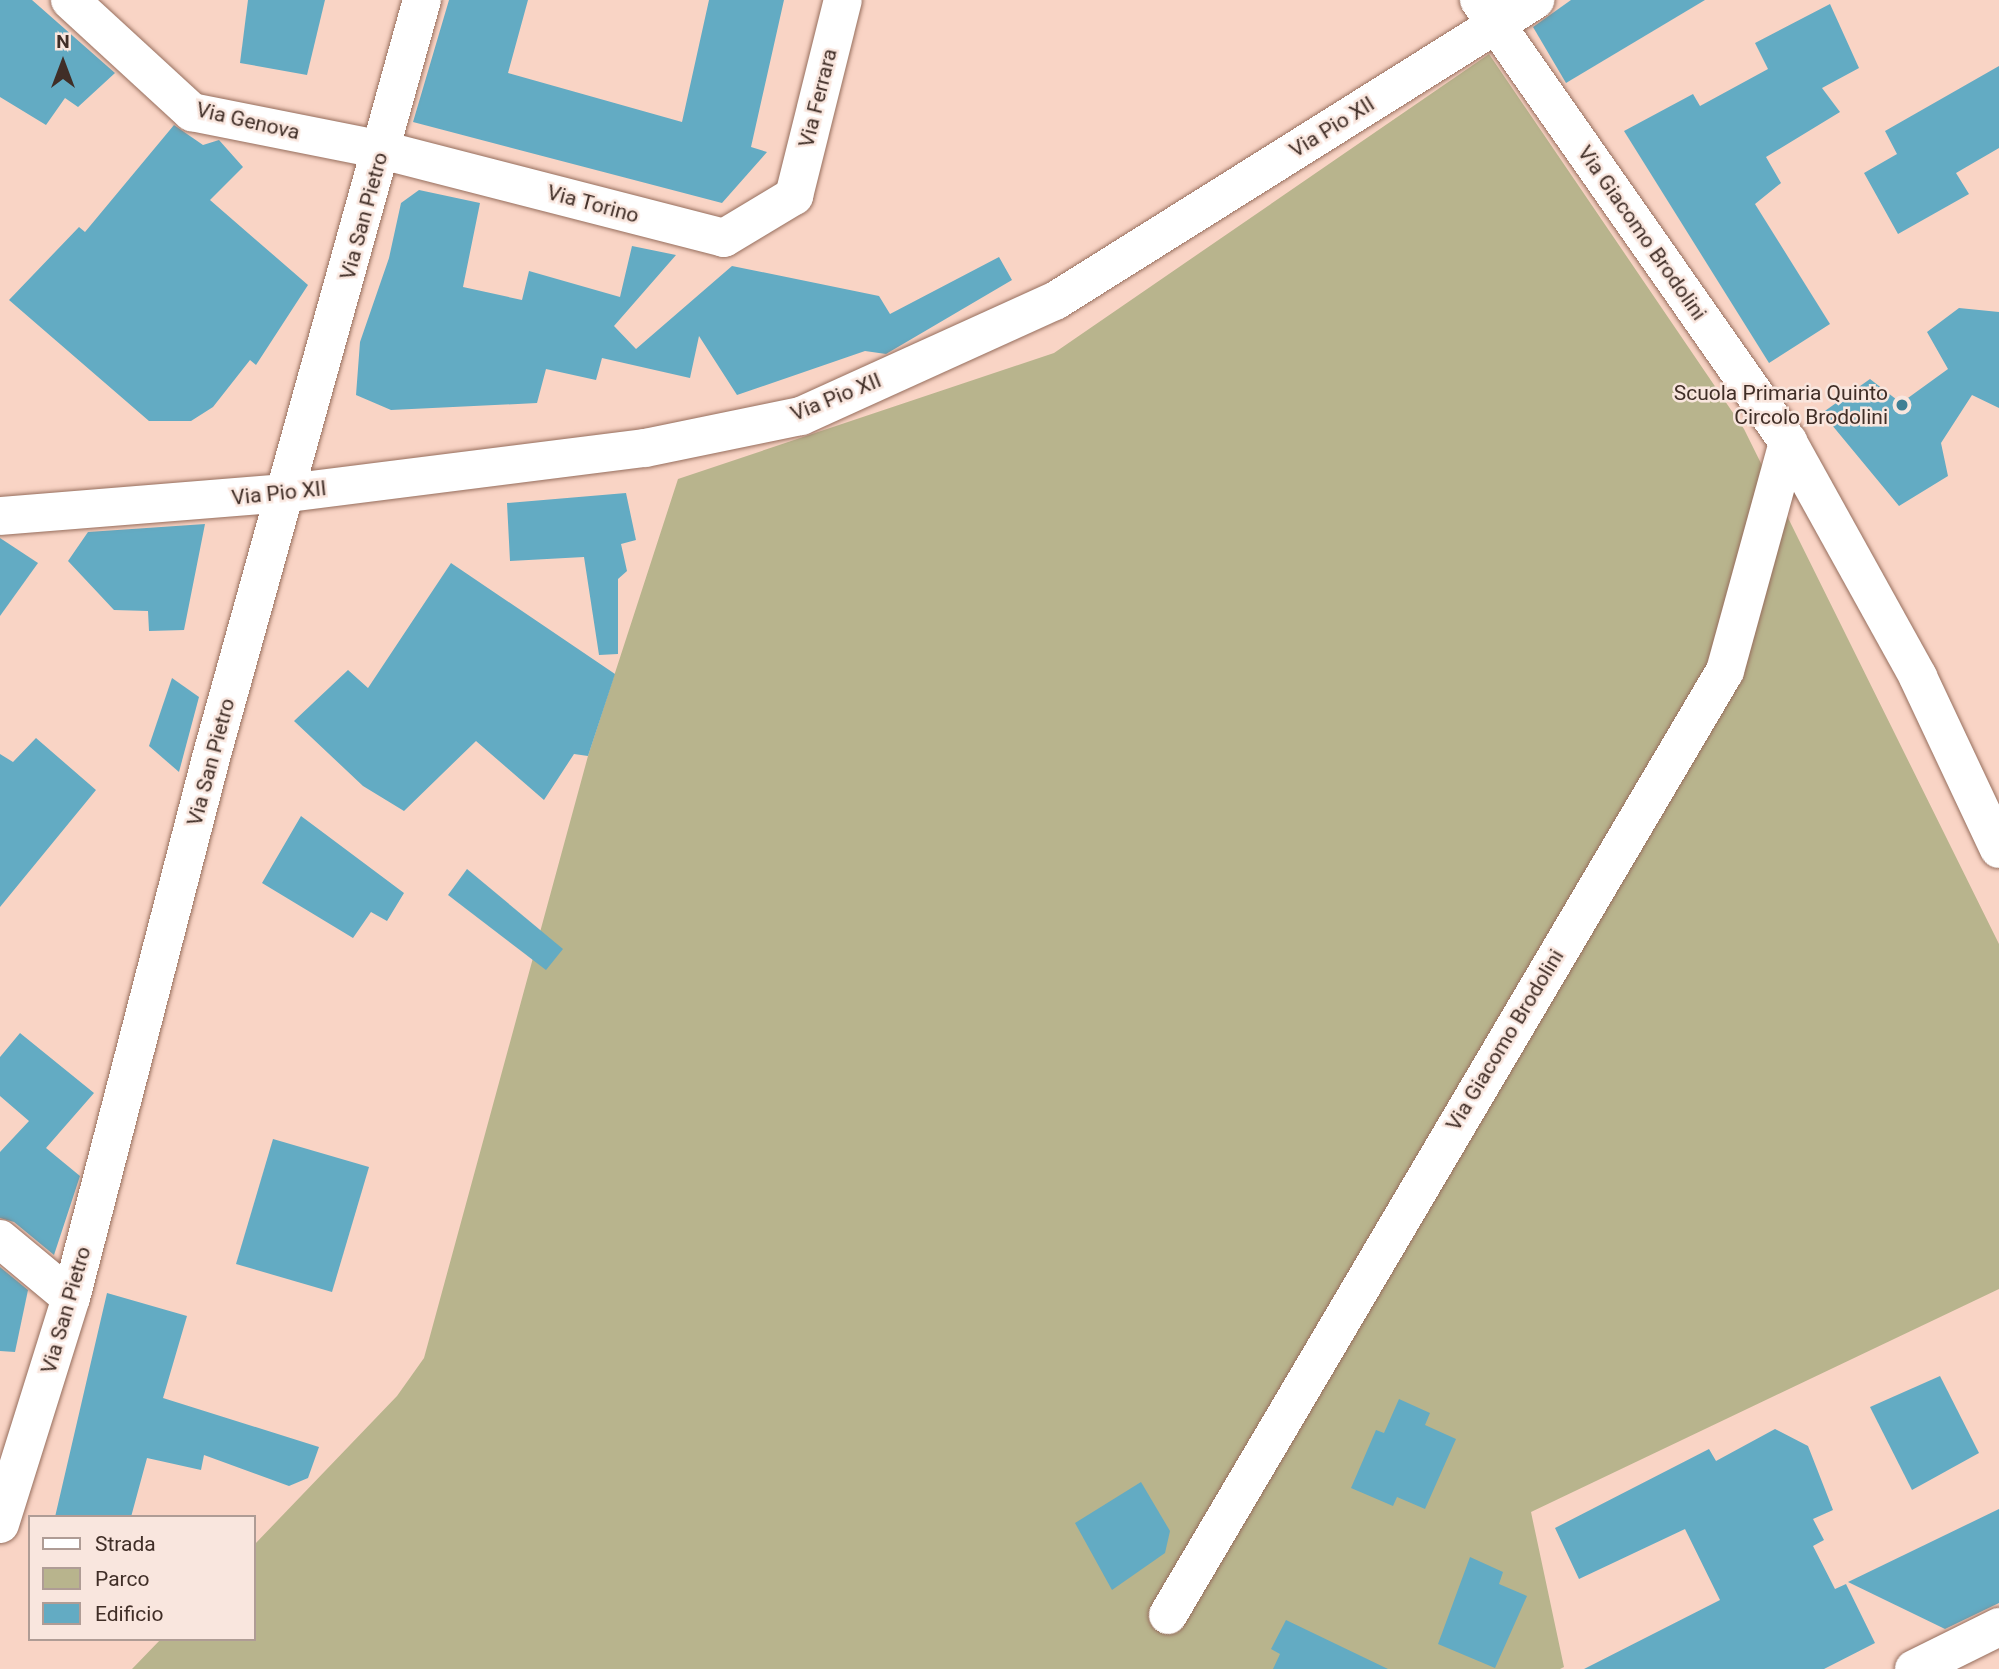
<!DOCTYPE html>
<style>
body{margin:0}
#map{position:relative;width:1999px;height:1669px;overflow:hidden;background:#f9d4c5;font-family:Roboto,sans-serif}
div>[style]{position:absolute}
.green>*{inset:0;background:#b8b48d}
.building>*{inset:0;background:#63abc3}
.roads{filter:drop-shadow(0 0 2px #966e5d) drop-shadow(0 0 2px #966e5d)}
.street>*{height:38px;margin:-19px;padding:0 19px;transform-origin:19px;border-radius:19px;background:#fff}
.dots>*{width:19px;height:19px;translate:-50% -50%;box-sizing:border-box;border:4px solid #f9e6de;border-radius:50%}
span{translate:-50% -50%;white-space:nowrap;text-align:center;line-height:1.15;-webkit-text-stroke:5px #f9e6de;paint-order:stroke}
.street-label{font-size:21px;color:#402e27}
.poi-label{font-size:21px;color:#402e27}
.right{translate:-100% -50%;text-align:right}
.legend{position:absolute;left:28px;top:1515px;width:228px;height:126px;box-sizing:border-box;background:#f9e6de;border:2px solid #af9c95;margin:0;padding:9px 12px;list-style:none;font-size:21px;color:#402e27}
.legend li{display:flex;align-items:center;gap:14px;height:35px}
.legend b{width:35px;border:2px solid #af9c95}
.north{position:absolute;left:28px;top:28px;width:70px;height:70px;-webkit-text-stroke:5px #f9e6de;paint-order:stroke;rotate:0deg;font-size:19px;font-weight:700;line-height:28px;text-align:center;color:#402e27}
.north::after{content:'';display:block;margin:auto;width:24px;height:32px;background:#402e27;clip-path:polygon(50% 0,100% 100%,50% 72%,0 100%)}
</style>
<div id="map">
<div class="green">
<i style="clip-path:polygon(1489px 54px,1744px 429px,1999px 944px,1999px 1289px,1531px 1512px,1564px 1667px,1560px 1669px,132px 1669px,161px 1639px,254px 1639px,254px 1545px,397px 1396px,424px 1358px,588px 756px,678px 479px,1054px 353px)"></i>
</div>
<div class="building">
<i style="clip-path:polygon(0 0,32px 0,115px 73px,78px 107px,65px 98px,46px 125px,0 97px)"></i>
<i style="clip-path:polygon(248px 0,325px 0,307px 75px,240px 63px)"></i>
<i style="clip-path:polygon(449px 0,528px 0,508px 73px,682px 122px,709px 0,784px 0,751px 147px,767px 152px,722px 203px,413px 122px)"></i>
<i style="clip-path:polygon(1571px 0,1705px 0,1566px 83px,1533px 27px)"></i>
<i style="clip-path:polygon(1830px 4px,1859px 68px,1822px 88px,1840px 112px,1766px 157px,1781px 183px,1755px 204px,1830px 324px,1769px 363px,1624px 131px,1693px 94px,1700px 106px,1768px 69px,1755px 43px)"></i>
<i style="clip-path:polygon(1999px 66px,1999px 148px,1956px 173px,1969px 194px,1898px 234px,1864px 173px,1897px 154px,1885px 131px)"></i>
<i style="clip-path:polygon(174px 125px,203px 145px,219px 140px,243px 167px,210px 200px,308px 285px,256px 365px,250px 360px,213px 407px,191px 421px,149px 421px,9px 300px,79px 227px,85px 232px)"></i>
<i style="clip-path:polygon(419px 190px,480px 203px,463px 287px,522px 300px,529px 271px,620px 297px,632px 246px,676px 255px,614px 326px,636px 349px,732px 266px,879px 296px,890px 314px,999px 257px,1012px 280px,886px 354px,865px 351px,737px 395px,699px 336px,690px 378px,602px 358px,596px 380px,546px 369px,537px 403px,391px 410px,356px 395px,360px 342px,389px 258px,401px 203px)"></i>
<i style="clip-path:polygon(1959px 308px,1999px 312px,1999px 408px,1972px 395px,1941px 443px,1948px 476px,1899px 506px,1822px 413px,1870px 379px,1901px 403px,1948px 369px,1927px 332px)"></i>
<i style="clip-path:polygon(626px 493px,636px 540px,621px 544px,627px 571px,618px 579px,618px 654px,599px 655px,584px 557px,510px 561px,507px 503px)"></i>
<i style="clip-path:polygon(205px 524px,184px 630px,149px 631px,148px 611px,114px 610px,68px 561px,88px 532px)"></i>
<i style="clip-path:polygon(0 538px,38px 563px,0 616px)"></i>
<i style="clip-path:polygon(451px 563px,615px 674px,588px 756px,574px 754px,544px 800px,476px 741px,404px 811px,363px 786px,294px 721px,348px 670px,368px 688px)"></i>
<i style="clip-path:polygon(172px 678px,199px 697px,179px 772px,149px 746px)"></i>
<i style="clip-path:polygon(36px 738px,96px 790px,0 907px,0 754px,13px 762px)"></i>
<i style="clip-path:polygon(301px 816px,404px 893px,387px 921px,371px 912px,353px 938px,262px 883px)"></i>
<i style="clip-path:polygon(467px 869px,563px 949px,546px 970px,448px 895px)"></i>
<i style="clip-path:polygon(20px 1033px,94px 1093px,46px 1148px,80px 1176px,54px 1255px,14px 1222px,0 1218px,0 1152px,29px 1121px,0 1096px,0 1057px)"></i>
<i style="clip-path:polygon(273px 1139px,369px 1167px,332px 1292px,236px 1264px)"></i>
<i style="clip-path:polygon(0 1267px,28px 1290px,15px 1352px,0 1351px)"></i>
<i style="clip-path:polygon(107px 1293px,187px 1316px,163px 1398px,319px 1447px,308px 1478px,289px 1486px,204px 1455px,201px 1470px,147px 1458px,131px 1517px,55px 1517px)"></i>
<i style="clip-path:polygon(1940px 1376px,1979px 1453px,1912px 1490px,1870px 1407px)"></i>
<i style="clip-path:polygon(1399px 1399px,1430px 1413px,1425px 1425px,1456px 1439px,1425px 1509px,1397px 1497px,1393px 1506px,1351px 1488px,1376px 1430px,1384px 1433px)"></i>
<i style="clip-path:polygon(1775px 1429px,1808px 1446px,1833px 1510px,1813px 1519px,1824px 1540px,1813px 1546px,1835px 1589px,1846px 1584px,1875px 1643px,1824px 1669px,1584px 1669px,1720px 1600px,1685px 1529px,1579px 1579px,1555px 1528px,1709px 1449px,1716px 1461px)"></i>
<i style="clip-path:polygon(1141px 1482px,1170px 1531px,1165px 1553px,1112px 1590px,1075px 1523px)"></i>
<i style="clip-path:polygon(1999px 1509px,1999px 1603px,1945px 1629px,1848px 1582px)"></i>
<i style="clip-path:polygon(1470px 1557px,1503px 1572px,1499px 1584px,1527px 1596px,1495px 1668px,1438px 1644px)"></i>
<i style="clip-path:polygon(1286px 1620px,1388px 1669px,1273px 1669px,1280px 1654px,1271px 1649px)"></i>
</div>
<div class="roads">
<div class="street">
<i style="left:70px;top:0;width:166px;rotate:42.6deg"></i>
<i style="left:192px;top:112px;width:194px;rotate:11.3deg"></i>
<i style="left:382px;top:150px;width:353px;rotate:14.4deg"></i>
<i style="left:724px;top:238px;width:82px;rotate:-31deg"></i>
<i style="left:794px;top:196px;width:202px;rotate:-76deg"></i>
<i style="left:1479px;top:0;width:539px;rotate:55.04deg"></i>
<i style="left:1788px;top:442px;width:269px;rotate:61deg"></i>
<i style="left:1918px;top:677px;width:190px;rotate:64.8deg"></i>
<i style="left:0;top:516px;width:289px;rotate:-4.6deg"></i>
<i style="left:288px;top:493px;width:360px;rotate:-7.2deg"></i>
<i style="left:645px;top:448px;width:159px;rotate:-11.6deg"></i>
<i style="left:801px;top:416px;width:279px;rotate:-24.4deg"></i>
<i style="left:1055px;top:301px;width:567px;rotate:-32.09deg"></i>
<i style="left:0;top:1239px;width:92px;rotate:39.7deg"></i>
<i style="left:0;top:1524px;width:237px;rotate:-72.6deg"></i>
<i style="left:71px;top:1298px;width:562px;rotate:-75.47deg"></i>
<i style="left:212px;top:754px;width:783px;rotate:-74.44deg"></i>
<i style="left:1168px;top:1615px;width:1096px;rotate:-59.46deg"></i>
<i style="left:1725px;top:671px;width:238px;rotate:-74.6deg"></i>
<i style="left:1914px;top:1669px;width:95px;rotate:-26.3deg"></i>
</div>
</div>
<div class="dots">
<i style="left:1902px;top:405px;background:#407f94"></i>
</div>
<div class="street-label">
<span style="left:818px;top:98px;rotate:-76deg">Via Ferrara</span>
<span style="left:248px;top:121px;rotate:13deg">Via Genova</span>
<span style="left:1332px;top:127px;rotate:-32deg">Via Pio XII</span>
<span style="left:593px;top:204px;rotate:15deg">Via Torino</span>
<span style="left:364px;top:216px;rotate:-75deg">Via San Pietro</span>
<span style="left:1642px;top:233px;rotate:55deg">Via Giacomo Brodolini</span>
<span style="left:836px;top:397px;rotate:-22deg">Via Pio XII</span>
<span style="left:279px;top:493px;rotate:-6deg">Via Pio XII</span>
<span style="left:211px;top:762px;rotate:-75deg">Via San Pietro</span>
<span style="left:1505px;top:1040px;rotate:-59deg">Via Giacomo Brodolini</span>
<span style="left:66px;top:1310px;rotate:-74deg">Via San Pietro</span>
</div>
<div class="poi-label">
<span class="right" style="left:1888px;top:405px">Scuola Primaria Quinto<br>Circolo Brodolini</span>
</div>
<ul class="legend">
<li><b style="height:9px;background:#fff"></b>Strada</li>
<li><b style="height:19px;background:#b8b48d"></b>Parco</li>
<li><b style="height:19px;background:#63abc3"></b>Edificio</li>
</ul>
<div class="north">N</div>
</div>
